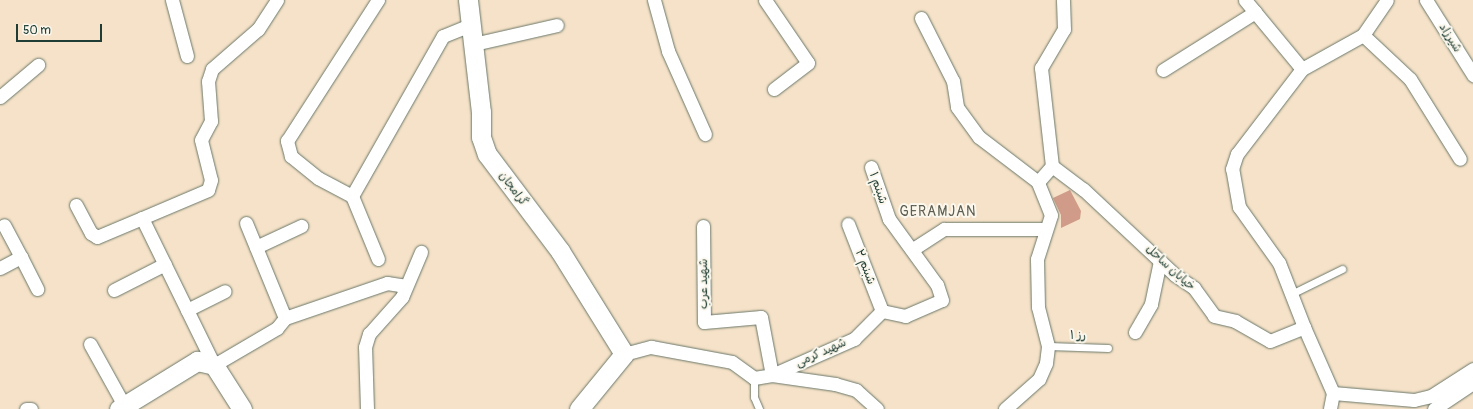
<!DOCTYPE html>
<meta charset="utf-8">
<style>
body{margin:0}
#map{position:relative;width:1473px;height:409px;overflow:hidden;background:#f5e2c8;font-family:Pangolin,"Playpen Sans Arabic",sans-serif}
div>[style]{position:absolute}
.building>*{inset:0;background:#d09c89}
.roads{filter:drop-shadow(0 0 1px #6a7768) drop-shadow(0 0 1px #6a7768)}
.lane>*{height:7px;margin:-3.5px;padding:0 3.5px;transform-origin:3.5px;border-radius:3.5px;background:#fff}
.street>*{height:13px;margin:-6.5px;padding:0 6.5px;transform-origin:6.5px;border-radius:6.5px;background:#fff}
.secondary>*{height:19px;margin:-9.5px;padding:0 9.5px;transform-origin:9.5px;border-radius:9.5px;background:#fff}
span{translate:-50% -50%;white-space:nowrap;text-align:center;line-height:1.15;-webkit-text-stroke:4px #fbf7ec;paint-order:stroke}
.street-label{font-size:12px;color:#1f3d34}
.quarter-label{font-size:14px;color:#5d5e52;letter-spacing:1px}
.scale{position:absolute;left:16px;top:24px;width:86px;height:18px;box-sizing:border-box;border:2px solid #1f3d34;border-top:0;padding-left:5px;font-size:12px;line-height:14px;white-space:nowrap;color:#1f3d34;-webkit-text-stroke:3px #fbf7ec;paint-order:stroke}
</style>
<div id="map">
<div class="building">
<i style="clip-path:polygon(1070px 190px,1081px 211px,1080px 219px,1061px 228px,1061px 215px,1053px 198px)"></i>
</div>
<div class="roads">
<div class="lane">
<i style="left:1291px;top:294px;width:57px;rotate:-26.1deg"></i>
<i style="left:1048px;top:346px;width:60px;rotate:1.9deg"></i>
<i style="left:754px;top:378px;width:19px;rotate:90deg"></i>
<i style="left:754px;top:397px;width:13px;rotate:67deg"></i>
</div>
<div class="street">
<i style="left:172px;top:0;width:58px;rotate:75deg"></i>
<i style="left:277px;top:0;width:35px;rotate:123deg"></i>
<i style="left:258px;top:29px;width:61px;rotate:139deg"></i>
<i style="left:212px;top:69px;width:13px;rotate:108deg"></i>
<i style="left:208px;top:81px;width:40px;rotate:85.7deg"></i>
<i style="left:211px;top:121px;width:21px;rotate:118deg"></i>
<i style="left:201px;top:140px;width:41px;rotate:76deg"></i>
<i style="left:211px;top:180px;width:10px;rotate:107deg"></i>
<i style="left:208px;top:190px;width:72px;rotate:157deg"></i>
<i style="left:142px;top:218px;width:164px;rotate:63.9deg"></i>
<i style="left:214px;top:365px;width:73px;rotate:-30.4deg"></i>
<i style="left:277px;top:328px;width:13px;rotate:-51deg"></i>
<i style="left:285px;top:318px;width:108px;rotate:-18.9deg"></i>
<i style="left:387px;top:283px;width:13px;rotate:9deg"></i>
<i style="left:400px;top:285px;width:6px;rotate:45deg"></i>
<i style="left:654px;top:0;width:53px;rotate:74.6deg"></i>
<i style="left:668px;top:51px;width:91px;rotate:66deg"></i>
<i style="left:765px;top:0;width:76px;rotate:55.7deg"></i>
<i style="left:808px;top:63px;width:43px;rotate:142.6deg"></i>
<i style="left:1245px;top:0;width:89px;rotate:50.4deg"></i>
<i style="left:1426px;top:0;width:89px;rotate:57.9deg"></i>
<i style="left:921px;top:18px;width:71px;rotate:63.1deg"></i>
<i style="left:953px;top:81px;width:26px;rotate:81deg"></i>
<i style="left:957px;top:107px;width:37px;rotate:54deg"></i>
<i style="left:979px;top:137px;width:74px;rotate:37.3deg"></i>
<i style="left:1363px;top:35px;width:64px;rotate:43.1deg"></i>
<i style="left:1410px;top:79px;width:94px;rotate:58deg"></i>
<i style="left:474px;top:44px;width:85px;rotate:-12.9deg"></i>
<i style="left:1163px;top:70px;width:109px;rotate:-32.2deg"></i>
<i style="left:0;top:97px;width:50px;rotate:-40.1deg"></i>
<i style="left:1052px;top:166px;width:39px;rotate:37deg"></i>
<i style="left:1083px;top:189px;width:126px;rotate:43.1deg"></i>
<i style="left:1175px;top:275px;width:23px;rotate:34deg"></i>
<i style="left:1194px;top:288px;width:34px;rotate:54deg"></i>
<i style="left:1214px;top:316px;width:22px;rotate:13deg"></i>
<i style="left:1235px;top:321px;width:40px;rotate:29.7deg"></i>
<i style="left:1270px;top:341px;width:37px;rotate:-22deg"></i>
<i style="left:1304px;top:327px;width:72px;rotate:66.3deg"></i>
<i style="left:1333px;top:393px;width:16px;rotate:101deg"></i>
<i style="left:352px;top:196px;width:38px;rotate:-152deg"></i>
<i style="left:318px;top:178px;width:35px;rotate:-141deg"></i>
<i style="left:291px;top:156px;width:16px;rotate:-105deg"></i>
<i style="left:287px;top:141px;width:168px;rotate:-57.2deg"></i>
<i style="left:76px;top:205px;width:32px;rotate:62deg"></i>
<i style="left:91px;top:233px;width:7px;rotate:34deg"></i>
<i style="left:97px;top:237px;width:49px;rotate:-22.9deg"></i>
<i style="left:246px;top:223px;width:103px;rotate:67.7deg"></i>
<i style="left:848px;top:224px;width:93px;rotate:68.7deg"></i>
<i style="left:703px;top:226px;width:96px;rotate:89.4deg"></i>
<i style="left:704px;top:322px;width:57px;rotate:-5deg"></i>
<i style="left:761px;top:317px;width:59px;rotate:79.3deg"></i>
<i style="left:772px;top:375px;width:90px;rotate:-23.7deg"></i>
<i style="left:854px;top:339px;width:40px;rotate:-45deg"></i>
<i style="left:882px;top:311px;width:24px;rotate:12deg"></i>
<i style="left:905px;top:316px;width:40px;rotate:-23.4deg"></i>
<i style="left:942px;top:300px;width:16px;rotate:-108deg"></i>
<i style="left:937px;top:285px;width:82px;rotate:-126deg"></i>
<i style="left:889px;top:219px;width:55px;rotate:-109.1deg"></i>
<i style="left:256px;top:247px;width:50px;rotate:-25deg"></i>
<i style="left:913px;top:249px;width:37px;rotate:-33deg"></i>
<i style="left:944px;top:229px;width:101px"></i>
<i style="left:21px;top:257px;width:36px;rotate:63deg"></i>
<i style="left:378px;top:259px;width:68px;rotate:-112.4deg"></i>
<i style="left:352px;top:196px;width:184px;rotate:-60.4deg"></i>
<i style="left:443px;top:36px;width:31px;rotate:-22deg"></i>
<i style="left:0;top:268px;width:24px;rotate:-28deg"></i>
<i style="left:21px;top:257px;width:36px;rotate:-118deg"></i>
<i style="left:114px;top:290px;width:57px;rotate:-27deg"></i>
<i style="left:187px;top:310px;width:42px;rotate:-26.6deg"></i>
<i style="left:1304px;top:327px;width:69px;rotate:-111.3deg"></i>
<i style="left:1279px;top:263px;width:69px;rotate:-125.5deg"></i>
<i style="left:1239px;top:207px;width:39px;rotate:-100deg"></i>
<i style="left:1232px;top:169px;width:16px;rotate:-72deg"></i>
<i style="left:1237px;top:154px;width:107px;rotate:-52.6deg"></i>
<i style="left:1302px;top:69px;width:70px;rotate:-29.1deg"></i>
<i style="left:1363px;top:35px;width:42px;rotate:-55.6deg"></i>
<i style="left:1135px;top:332px;width:32px;rotate:-60deg"></i>
<i style="left:1151px;top:304px;width:44px;rotate:-78.2deg"></i>
<i style="left:90px;top:344px;width:74px;rotate:61deg"></i>
<i style="left:624px;top:354px;width:28px;rotate:-15deg"></i>
<i style="left:651px;top:347px;width:82px;rotate:10.5deg"></i>
<i style="left:732px;top:362px;width:27px;rotate:36deg"></i>
<i style="left:754px;top:378px;width:18px;rotate:-9deg"></i>
<i style="left:772px;top:375px;width:64px;rotate:8.1deg"></i>
<i style="left:835px;top:384px;width:22px;rotate:16deg"></i>
<i style="left:856px;top:390px;width:28px;rotate:42deg"></i>
<i style="left:1333px;top:393px;width:81px;rotate:4.9deg"></i>
<i style="left:1414px;top:400px;width:17px;rotate:-13deg"></i>
<i style="left:1431px;top:396px;width:50px;rotate:-32.7deg"></i>
<i style="left:26px;top:409px;width:5px"></i>
<i style="left:367px;top:409px;width:62px;rotate:-91.8deg"></i>
<i style="left:365px;top:347px;width:14px;rotate:-73deg"></i>
<i style="left:369px;top:334px;width:50px;rotate:-48.3deg"></i>
<i style="left:402px;top:297px;width:49px;rotate:-67.1deg"></i>
<i style="left:1005px;top:409px;width:45px;rotate:-41.4deg"></i>
<i style="left:1039px;top:379px;width:17px;rotate:-66deg"></i>
<i style="left:1046px;top:363px;width:17px;rotate:-83deg"></i>
<i style="left:1048px;top:346px;width:40px;rotate:-104.4deg"></i>
<i style="left:1038px;top:307px;width:48px;rotate:-91.2deg"></i>
<i style="left:1037px;top:259px;width:46px;rotate:-72.3deg"></i>
<i style="left:1051px;top:215px;width:35px;rotate:-112deg"></i>
<i style="left:1038px;top:182px;width:21px;rotate:-49deg"></i>
<i style="left:1052px;top:166px;width:99px;rotate:-96.4deg"></i>
<i style="left:1041px;top:68px;width:45px;rotate:-59.5deg"></i>
<i style="left:1064px;top:29px;width:29px;rotate:-92deg"></i>
<i style="left:1434px;top:409px;width:47px;rotate:-33.7deg"></i>
</div>
<div class="secondary">
<i style="left:468px;top:0;width:113px;rotate:83.4deg"></i>
<i style="left:481px;top:112px;width:25px;rotate:90deg"></i>
<i style="left:481px;top:137px;width:18px;rotate:71deg"></i>
<i style="left:487px;top:154px;width:121px;rotate:53deg"></i>
<i style="left:560px;top:251px;width:121px;rotate:58.1deg"></i>
<i style="left:624px;top:354px;width:71px;rotate:129.3deg"></i>
<i style="left:119px;top:409px;width:92px;rotate:-31.6deg"></i>
<i style="left:197px;top:361px;width:17px;rotate:13deg"></i>
<i style="left:214px;top:365px;width:52px;rotate:57.5deg"></i>
</div>
</div>
<div class="street-label">
<span style="left:1450px;top:38px;rotate:58deg">شیرزاد</span>
<span style="left:878px;top:188px;rotate:71deg">شبنم ۱</span>
<span style="left:513px;top:189px;rotate:53deg">گرامجان</span>
<span style="left:865px;top:267px;rotate:69deg">شبنم ۲</span>
<span style="left:1170px;top:268px;rotate:42deg">خیابان ساحل</span>
<span style="left:704px;top:284px;rotate:-90deg">شهید عرب</span>
<span style="left:1078px;top:336px;rotate:1deg">رز ۱</span>
<span style="left:821px;top:353px;rotate:-24deg">شهید کرمی</span>
</div>
<div class="quarter-label">
<span style="left:938px;top:212px">GERAMJAN</span>
</div>
<div class="scale">50 m</div>
</div>
